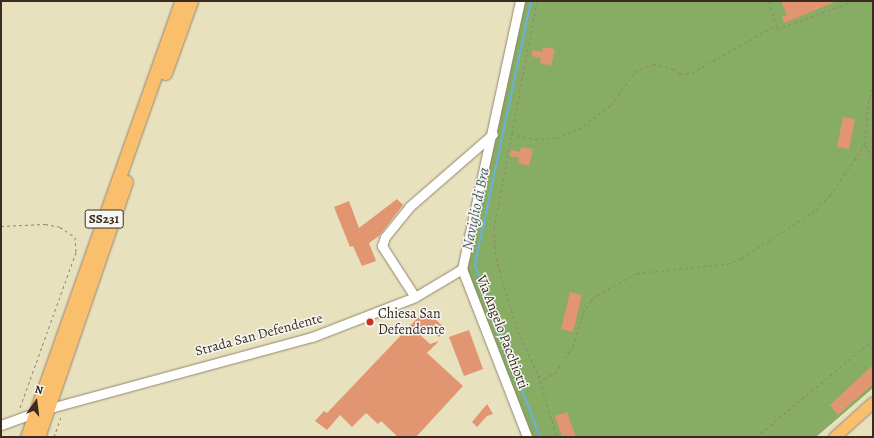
<!DOCTYPE html>
<style>
body{margin:0}
#map{position:relative;width:874px;height:438px;overflow:hidden;background:#e8e1be;font-family:Alegreya,serif}
div>[style]{position:absolute}
.forest>*{inset:0;background:#86ad63}
.stream>*{height:2px;margin:-1px;padding:0 1px;transform-origin:1px;border-radius:1px;background:#68b1e0}
.building>*{inset:0;background:#e29571}
.path>*{height:1px;margin-top:-0.5px;transform-origin:0;background:repeating-linear-gradient(90deg,#92866e 0 3px,transparent 0 6px)}
.roads{filter:drop-shadow(0 0 1px #92866e) drop-shadow(0 0 1px #92866e)}
.minor>*{height:9px;margin:-4.5px;padding:0 4.5px;transform-origin:4.5px;border-radius:4.5px;background:#fff}
.major>*{height:11px;margin:-5.5px;padding:0 5.5px;transform-origin:5.5px;border-radius:5.5px;background:#f9bf6d}
.highway>*{height:13px;margin:-6.5px;padding:0 6.5px;transform-origin:6.5px;border-radius:6.5px;background:#f9bf6d}
.dots>*{width:11px;height:11px;translate:-50% -50%;box-sizing:border-box;border:2px solid #f6f6f2;border-radius:50%}
span{translate:-50% -50%;white-space:nowrap;text-align:center;line-height:1.15;-webkit-text-stroke:3px #f6f6f2;paint-order:stroke}
.shield-label span{padding:1px 3px;background:#f6f6f2;border:1px solid;border-radius:3px;-webkit-text-stroke-width:0}
.shield-label{font-size:13px;color:#3b2a1e;font-weight:700}
.poi-label{font-size:14px;color:#3b2a1e}
.left{translate:0 -50%;text-align:left}
.street-label{font-size:14px;color:#3b2a1e}
.water-label{font-size:15px;color:#4b5962;font-style:italic}
.frame{position:absolute;inset:0;border:2px solid #3b2a1e;pointer-events:none}
.north{position:absolute;left:16px;top:382px;width:40px;height:40px;-webkit-text-stroke:3px #f6f6f2;paint-order:stroke;rotate:14deg;font-size:11px;font-weight:700;line-height:16px;text-align:center;color:#3b2a1e}
.north::after{content:'';display:block;margin:auto;width:14px;height:18px;background:#3b2a1e;clip-path:polygon(50% 0,100% 100%,50% 72%,0 100%)}
</style>
<div id="map">
<div class="forest">
<i style="clip-path:polygon(524px 1px,873px 1px,873px 388px,816px 437px,531px 437px,466px 267px)"></i>
</div>
<div class="stream">
<i style="left:531px;top:1px;width:270px;rotate:102deg"></i>
<i style="left:475px;top:265px;width:184px;rotate:69.3deg"></i>
</div>
<div class="building">
<i style="clip-path:polygon(781px 1px,837px 1px,784px 23px,782px 17px,787px 15px)"></i>
<i style="clip-path:polygon(543px 47px,555px 49px,551px 66px,540px 63px,541px 58px,531px 56px,533px 50px,542px 52px)"></i>
<i style="clip-path:polygon(843px 117px,855px 119px,849px 149px,837px 147px)"></i>
<i style="clip-path:polygon(521px 147px,533px 149px,529px 166px,518px 163px,519px 158px,509px 156px,511px 150px,520px 152px)"></i>
<i style="clip-path:polygon(397px 199px,403px 205px,379px 236px,369px 243px,376px 261px,362px 266px,353px 246px,350px 247px,334px 207px,349px 201px,359px 228px)"></i>
<i style="clip-path:polygon(570px 292px,582px 295px,573px 332px,561px 329px)"></i>
<i style="clip-path:polygon(425px 310px,446px 329px,439px 337px,425px 325px,418px 333px,430px 344px,439px 341px,427px 353px,463px 386px,416px 437px,398px 437px,381px 421px,378px 424px,366px 413px,352px 427px,340px 415px,327px 430px,315px 421px,324px 411px,327px 413px)"></i>
<i style="clip-path:polygon(469px 330px,483px 369px,464px 376px,449px 337px)"></i>
<i style="clip-path:polygon(873px 365px,873px 384px,838px 415px,830px 405px)"></i>
<i style="clip-path:polygon(487px 404px,493px 414px,487px 416px,477px 427px,472px 422px)"></i>
<i style="clip-path:polygon(567px 412px,576px 437px,562px 437px,555px 416px)"></i>
</div>
<div class="path">
<i style="left:537px;top:1px;width:231px;rotate:100.7deg"></i>
<i style="left:494px;top:228px;width:30px;rotate:86deg"></i>
<i style="left:496px;top:258px;width:71px;rotate:73.6deg"></i>
<i style="left:516px;top:326px;width:54px;rotate:65.8deg"></i>
<i style="left:538px;top:375px;width:7px;rotate:34deg"></i>
<i style="left:544px;top:379px;width:13px;rotate:-29deg"></i>
<i style="left:555px;top:373px;width:32px;rotate:-56deg"></i>
<i style="left:573px;top:346px;width:34px;rotate:-73deg"></i>
<i style="left:583px;top:313px;width:15px;rotate:-58deg"></i>
<i style="left:591px;top:300px;width:8px;rotate:-40deg"></i>
<i style="left:597px;top:295px;width:46px;rotate:-28.8deg"></i>
<i style="left:637px;top:273px;width:90px;rotate:-5.7deg"></i>
<i style="left:727px;top:264px;width:16px;rotate:-22deg"></i>
<i style="left:742px;top:258px;width:88px;rotate:-33deg"></i>
<i style="left:816px;top:210px;width:21px;rotate:-47deg"></i>
<i style="left:830px;top:195px;width:62px;rotate:-55.5deg"></i>
<i style="left:865px;top:144px;width:41px;rotate:-85.8deg"></i>
<i style="left:868px;top:103px;width:18px;rotate:-74deg"></i>
<i style="left:769px;top:1px;width:29px;rotate:74deg"></i>
<i style="left:777px;top:29px;width:81px;rotate:-20.2deg"></i>
<i style="left:511px;top:134px;width:25px;rotate:12deg"></i>
<i style="left:535px;top:139px;width:22px;rotate:-3deg"></i>
<i style="left:557px;top:138px;width:24px;rotate:-22deg"></i>
<i style="left:579px;top:129px;width:40px;rotate:-37deg"></i>
<i style="left:611px;top:105px;width:41px;rotate:-54deg"></i>
<i style="left:635px;top:72px;width:20px;rotate:-24deg"></i>
<i style="left:653px;top:64px;width:21px;rotate:14deg"></i>
<i style="left:673px;top:69px;width:9px;rotate:36deg"></i>
<i style="left:680px;top:74px;width:12px;rotate:-5deg"></i>
<i style="left:692px;top:73px;width:97px;rotate:-29.7deg"></i>
<i style="left:866px;top:145px;width:15px;rotate:62deg"></i>
<i style="left:1px;top:226px;width:44px;rotate:-2.6deg"></i>
<i style="left:45px;top:224px;width:15px;rotate:11deg"></i>
<i style="left:60px;top:227px;width:18px;rotate:34deg"></i>
<i style="left:75px;top:237px;width:15px;rotate:86deg"></i>
<i style="left:76px;top:252px;width:168px;rotate:109.8deg"></i>
<i style="left:538px;top:375px;width:65px;rotate:73deg"></i>
<i style="left:54px;top:437px;width:24px;rotate:-71deg"></i>
<i style="left:756px;top:437px;width:152px;rotate:-39.7deg"></i>
</div>
<div class="roads">
<div class="minor">
<i style="left:520px;top:1px;width:274px;rotate:102.2deg"></i>
<i style="left:462px;top:269px;width:180px;rotate:68.8deg"></i>
<i style="left:415px;top:297px;width:61px;rotate:-122.9deg"></i>
<i style="left:382px;top:246px;width:9px;rotate:-72deg"></i>
<i style="left:385px;top:237px;width:38px;rotate:-51deg"></i>
<i style="left:409px;top:207px;width:111px;rotate:-41deg"></i>
<i style="left:54px;top:407px;width:267px;rotate:-15.2deg"></i>
<i style="left:312px;top:337px;width:110px;rotate:-21.2deg"></i>
<i style="left:415px;top:297px;width:55px;rotate:-30.8deg"></i>
<i style="left:1px;top:425px;width:30px;rotate:-20deg"></i>
</div>
<div class="major">
<i style="left:834px;top:437px;width:52px;rotate:-41.9deg"></i>
</div>
<div class="highway">
<i style="left:165px;top:73px;width:77px;rotate:-70.1deg"></i>
<i style="left:27px;top:437px;width:462px;rotate:-70.5deg"></i>
<i style="left:38px;top:437px;width:270px;rotate:-71deg"></i>
</div>
</div>
<div class="dots">
<i style="left:370px;top:322px;background:#c8321e"></i>
</div>
<div class="shield-label">
<span style="left:104px;top:219px">SS231</span>
</div>
<div class="poi-label">
<span class="left" style="left:378px;top:322px">Chiesa San<br>Defendente</span>
</div>
<div class="street-label">
<span style="left:502px;top:332px;rotate:69deg">Via Angelo Pacchiotti</span>
<span style="left:259px;top:335px;rotate:-15deg">Strada San Defendente</span>
</div>
<div class="water-label">
<span style="left:476px;top:209px;rotate:-78deg">Naviglio di Bra</span>
</div>
<div class="frame"></div>
<div class="north">N</div>
</div>
